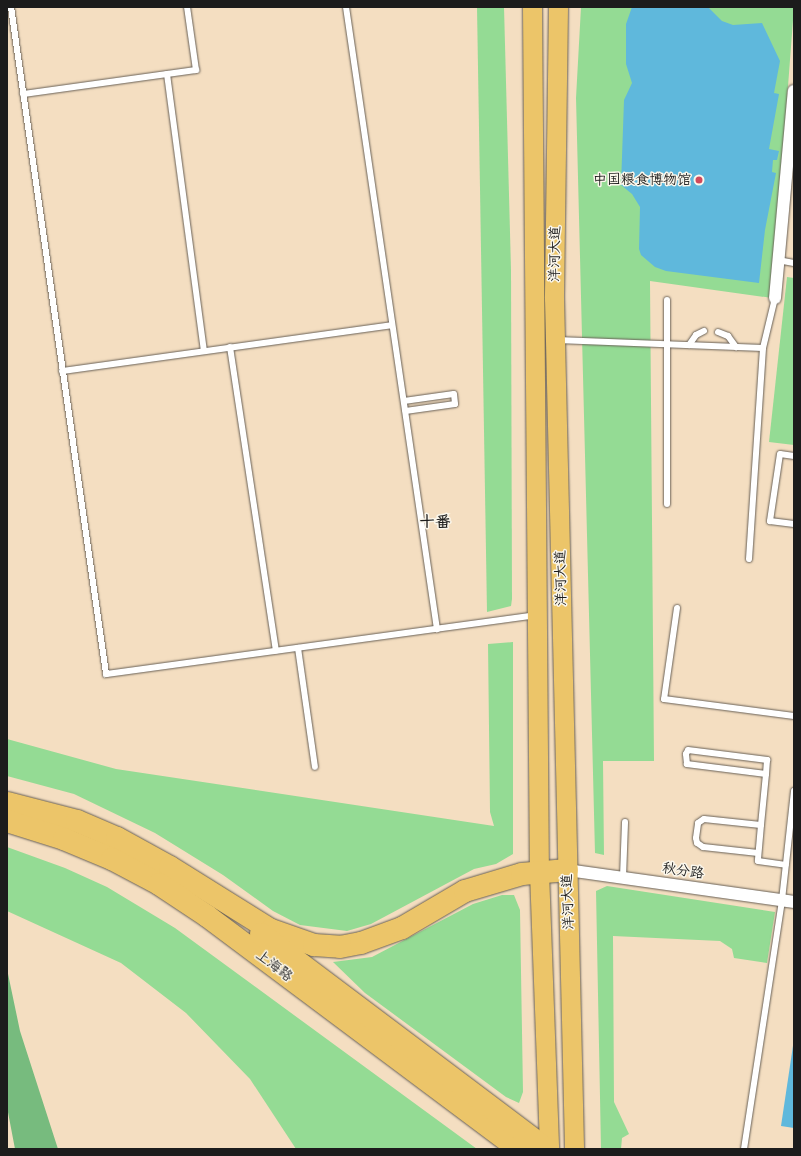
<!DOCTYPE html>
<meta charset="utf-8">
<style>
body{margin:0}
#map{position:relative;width:801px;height:1156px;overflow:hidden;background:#f4dec1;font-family:Sriracha,"LXGW WenKai TC",sans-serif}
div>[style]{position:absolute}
.green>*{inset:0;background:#94db94}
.forest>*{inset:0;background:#77bb7e}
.water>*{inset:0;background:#5fb8dc}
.roads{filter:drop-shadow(0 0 1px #686056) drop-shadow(0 0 1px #686056)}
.lane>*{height:6px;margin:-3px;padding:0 3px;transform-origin:3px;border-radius:3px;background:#fff}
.street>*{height:12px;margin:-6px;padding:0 6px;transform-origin:6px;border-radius:6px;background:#fff}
.primary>*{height:19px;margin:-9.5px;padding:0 9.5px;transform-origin:9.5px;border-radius:9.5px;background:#ecc569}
.highway>*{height:22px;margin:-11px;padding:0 11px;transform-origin:11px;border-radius:11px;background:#ecc569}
.dots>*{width:11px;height:11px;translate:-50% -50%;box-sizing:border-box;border:2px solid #fbf7ec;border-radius:50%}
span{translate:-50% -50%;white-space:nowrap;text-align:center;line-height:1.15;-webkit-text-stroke:3px #fbf7ec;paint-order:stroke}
.poi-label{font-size:14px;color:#1c1c1c}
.right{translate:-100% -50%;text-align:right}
.street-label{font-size:14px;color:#1c1c1c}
.quarter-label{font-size:16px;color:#1c1c1c;font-weight:700}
.frame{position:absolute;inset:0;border:8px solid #1c1c1c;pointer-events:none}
</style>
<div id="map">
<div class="green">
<i style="clip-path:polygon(477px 7px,504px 7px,511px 270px,512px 599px,511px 606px,487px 612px)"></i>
<i style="clip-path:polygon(581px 7px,794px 7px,772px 298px,650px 281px,654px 761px,603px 761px,604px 855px,595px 853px,576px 98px)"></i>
<i style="clip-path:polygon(787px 277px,794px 278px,794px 445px,769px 442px)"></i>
<i style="clip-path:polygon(513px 642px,513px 854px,496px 864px,474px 869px,371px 924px,347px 931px,300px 925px,273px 911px,223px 875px,155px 833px,74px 794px,7px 776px,7px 739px,116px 769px,494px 826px,490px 812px,488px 644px)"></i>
<i style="clip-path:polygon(7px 847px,65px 868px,107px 887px,175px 928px,477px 1149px,296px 1149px,250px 1079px,186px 1013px,121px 963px,7px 911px)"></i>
<i style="clip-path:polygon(607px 886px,775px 912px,767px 963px,734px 958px,732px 949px,720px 941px,613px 936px,614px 1102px,629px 1134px,622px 1138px,621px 1149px,601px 1149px,596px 891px)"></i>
<i style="clip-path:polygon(502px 895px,514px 895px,520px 910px,523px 1092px,519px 1103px,506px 1097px,365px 993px,333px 962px,372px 957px,473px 904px)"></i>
</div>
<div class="forest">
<i style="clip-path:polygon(7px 969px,20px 1031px,58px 1149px,15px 1149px,7px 1107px)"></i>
</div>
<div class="water">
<i style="clip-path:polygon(632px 7px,708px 7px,722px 21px,733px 25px,762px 23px,780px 61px,774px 93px,779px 94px,769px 149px,779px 151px,777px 160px,773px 160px,772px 172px,776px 173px,765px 230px,759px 283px,666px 271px,655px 267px,641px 255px,639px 249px,640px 207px,632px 194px,621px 185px,624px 100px,632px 83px,626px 64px,626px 24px)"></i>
<i style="clip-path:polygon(794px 1039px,794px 1128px,781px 1126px)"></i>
</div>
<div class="roads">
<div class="lane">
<i style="left:11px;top:7px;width:674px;rotate:81.89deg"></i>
<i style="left:106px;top:674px;width:432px;rotate:-7.8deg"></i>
<i style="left:346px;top:7px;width:629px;rotate:81.68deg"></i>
<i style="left:167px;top:74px;width:279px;rotate:82.4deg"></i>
<i style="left:23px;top:94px;width:175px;rotate:-7.9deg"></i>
<i style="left:196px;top:70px;width:64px;rotate:-98.1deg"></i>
<i style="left:778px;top:260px;width:16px;rotate:11deg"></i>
<i style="left:667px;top:300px;width:204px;rotate:90deg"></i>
<i style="left:718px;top:332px;width:11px;rotate:22deg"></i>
<i style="left:728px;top:336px;width:14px;rotate:54deg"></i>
<i style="left:557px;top:340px;width:206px;rotate:2.2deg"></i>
<i style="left:689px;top:345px;width:12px;rotate:-55deg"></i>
<i style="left:696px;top:335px;width:9px;rotate:-27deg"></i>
<i style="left:230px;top:347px;width:307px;rotate:81.4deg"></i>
<i style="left:62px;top:371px;width:333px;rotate:-7.9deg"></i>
<i style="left:404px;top:401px;width:50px;rotate:-8deg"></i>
<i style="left:454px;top:394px;width:10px;rotate:84deg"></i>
<i style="left:455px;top:404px;width:50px;rotate:172deg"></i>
<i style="left:794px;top:456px;width:14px;rotate:-172deg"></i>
<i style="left:780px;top:454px;width:68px;rotate:98.5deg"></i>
<i style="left:770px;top:521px;width:24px;rotate:7deg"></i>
<i style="left:749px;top:559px;width:211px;rotate:-86.2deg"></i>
<i style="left:763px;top:348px;width:51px;rotate:-76.5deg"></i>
<i style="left:677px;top:608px;width:92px;rotate:98.1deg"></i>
<i style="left:664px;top:699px;width:131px;rotate:7.5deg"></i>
<i style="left:298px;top:648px;width:120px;rotate:81.9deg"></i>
<i style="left:766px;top:774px;width:80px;rotate:-172.8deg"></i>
<i style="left:687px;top:764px;width:10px;rotate:-96deg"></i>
<i style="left:686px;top:754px;width:4px;rotate:-63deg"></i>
<i style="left:688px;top:750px;width:80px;rotate:7.2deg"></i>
<i style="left:767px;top:760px;width:14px;rotate:94deg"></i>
<i style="left:766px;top:774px;width:51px;rotate:95.6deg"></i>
<i style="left:761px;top:825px;width:36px;rotate:95deg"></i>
<i style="left:758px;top:861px;width:28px;rotate:8deg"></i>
<i style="left:758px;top:853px;width:55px;rotate:-173.8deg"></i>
<i style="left:703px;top:847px;width:7px;rotate:-146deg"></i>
<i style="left:697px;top:843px;width:5px;rotate:-101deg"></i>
<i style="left:696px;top:838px;width:15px;rotate:-82deg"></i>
<i style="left:698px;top:823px;width:7px;rotate:-34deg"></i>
<i style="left:704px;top:819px;width:57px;rotate:6deg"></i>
<i style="left:623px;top:877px;width:55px;rotate:-87.9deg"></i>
<i style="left:744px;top:1149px;width:252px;rotate:-81.3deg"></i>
<i style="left:782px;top:900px;width:110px;rotate:-83.7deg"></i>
</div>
<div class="street">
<i style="left:775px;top:298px;width:208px;rotate:-84.8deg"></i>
<i style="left:567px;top:870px;width:229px;rotate:8deg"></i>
</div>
<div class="primary">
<i style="left:532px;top:7px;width:865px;rotate:89.54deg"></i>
<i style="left:539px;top:872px;width:277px;rotate:87.9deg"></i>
<i style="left:558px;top:7px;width:291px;rotate:90.8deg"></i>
<i style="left:554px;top:298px;width:851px;rotate:88.65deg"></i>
</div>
<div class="highway">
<i style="left:7px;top:803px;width:72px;rotate:14.4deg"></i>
<i style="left:77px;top:821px;width:43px;rotate:23deg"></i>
<i style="left:117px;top:838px;width:60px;rotate:28.7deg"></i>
<i style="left:170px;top:867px;width:119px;rotate:32deg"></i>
<i style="left:271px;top:930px;width:46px;rotate:19.2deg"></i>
<i style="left:314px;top:945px;width:26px;rotate:4deg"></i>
<i style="left:340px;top:947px;width:21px;rotate:-11deg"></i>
<i style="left:361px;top:943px;width:44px;rotate:-20.1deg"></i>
<i style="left:402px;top:928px;width:73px;rotate:-30.4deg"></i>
<i style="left:465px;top:891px;width:59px;rotate:-16.6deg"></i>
<i style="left:522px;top:874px;width:45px;rotate:-5.1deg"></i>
<i style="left:7px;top:821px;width:60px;rotate:17.5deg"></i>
<i style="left:64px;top:839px;width:52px;rotate:22.6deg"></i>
<i style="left:112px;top:859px;width:53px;rotate:28deg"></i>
<i style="left:159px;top:884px;width:58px;rotate:33.7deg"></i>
<i style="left:207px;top:916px;width:389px;rotate:36.8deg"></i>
<i style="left:261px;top:934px;width:357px;rotate:37deg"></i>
</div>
</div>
<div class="dots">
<i style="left:699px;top:180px;background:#d1495b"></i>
</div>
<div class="poi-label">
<span class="right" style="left:691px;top:180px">中国粮食博物馆</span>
</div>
<div class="street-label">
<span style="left:555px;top:254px;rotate:-89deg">洋河大道</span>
<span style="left:561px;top:578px;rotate:-91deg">洋河大道</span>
<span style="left:683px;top:871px;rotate:8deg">秋分路</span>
<span style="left:568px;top:902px;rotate:-92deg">洋河大道</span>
<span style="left:274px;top:966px;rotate:37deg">上海路</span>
</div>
<div class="quarter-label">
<span style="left:435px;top:522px">十番</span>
</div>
<div class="frame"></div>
</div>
